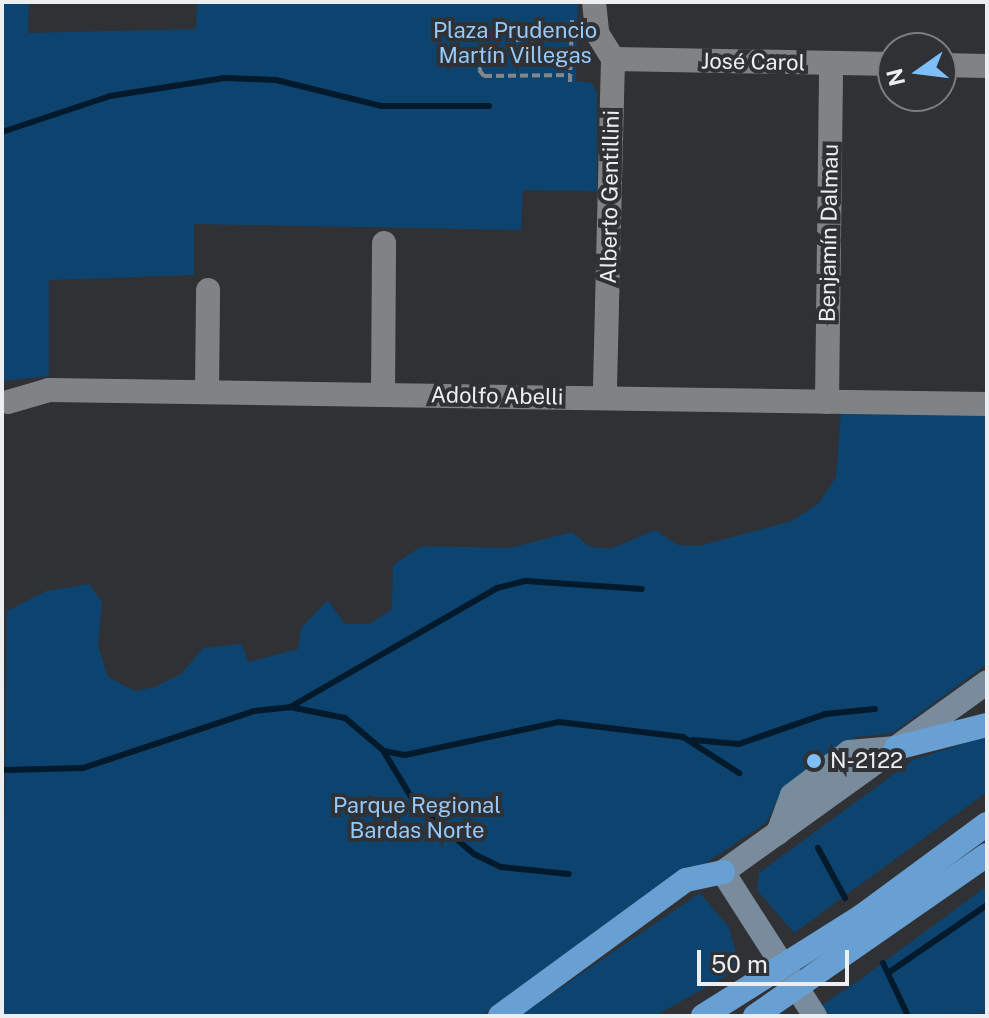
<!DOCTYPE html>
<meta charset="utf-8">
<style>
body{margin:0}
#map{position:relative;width:989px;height:1018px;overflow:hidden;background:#2f3134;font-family:"Public Sans",sans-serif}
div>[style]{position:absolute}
.green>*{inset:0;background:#0d446f}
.stream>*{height:6px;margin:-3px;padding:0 3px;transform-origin:3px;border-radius:3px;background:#03192c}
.path>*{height:4px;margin-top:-2px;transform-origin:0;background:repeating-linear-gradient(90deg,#848689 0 8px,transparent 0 12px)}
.minor>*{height:24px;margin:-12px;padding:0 12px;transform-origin:12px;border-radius:12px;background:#808386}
.secondary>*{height:24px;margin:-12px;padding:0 12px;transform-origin:12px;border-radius:12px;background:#798c9d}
.motorway>*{height:24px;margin:-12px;padding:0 12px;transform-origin:12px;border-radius:12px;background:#69a0d3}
.dots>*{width:22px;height:22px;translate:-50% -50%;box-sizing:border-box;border:4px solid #2f3134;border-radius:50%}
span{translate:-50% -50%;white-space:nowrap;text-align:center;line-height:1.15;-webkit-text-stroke:8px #2f3134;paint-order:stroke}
.park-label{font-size:22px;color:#95cafd}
.street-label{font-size:22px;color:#eceef0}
.poi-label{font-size:22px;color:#eceef0}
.left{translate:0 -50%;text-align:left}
.frame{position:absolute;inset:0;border:4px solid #eceef0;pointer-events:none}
.north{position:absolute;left:877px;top:32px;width:80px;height:80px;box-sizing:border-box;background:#2f3134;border:2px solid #7b7d7f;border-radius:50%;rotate:256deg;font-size:22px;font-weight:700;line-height:32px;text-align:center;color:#eceef0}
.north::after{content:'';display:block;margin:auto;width:28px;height:36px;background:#7ebef9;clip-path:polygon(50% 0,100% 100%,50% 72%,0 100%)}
.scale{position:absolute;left:697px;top:950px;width:152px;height:36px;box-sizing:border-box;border:4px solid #eceef0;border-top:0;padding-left:10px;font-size:24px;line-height:28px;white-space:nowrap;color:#eceef0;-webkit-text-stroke:6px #2f3134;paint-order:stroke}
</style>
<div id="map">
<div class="green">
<i style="clip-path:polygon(2px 2px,29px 2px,28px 33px,196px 29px,197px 2px,578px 2px,576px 81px,592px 83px,597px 93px,597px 191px,523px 190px,521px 230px,194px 224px,194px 275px,49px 280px,49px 376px,2px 381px)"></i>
<i style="clip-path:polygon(841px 413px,987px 415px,987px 664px,893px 733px,856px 737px,821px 761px,816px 755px,808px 761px,812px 768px,783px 788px,767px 822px,480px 1016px,2px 1016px,7px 611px,46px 591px,89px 584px,102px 602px,98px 645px,108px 677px,135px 691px,155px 687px,181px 674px,203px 648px,242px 644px,248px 662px,298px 649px,301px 628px,328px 600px,345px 624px,370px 624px,392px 609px,393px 565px,422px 546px,510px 548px,572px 532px,590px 547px,610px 549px,655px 530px,678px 545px,699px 546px,792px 521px,819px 503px,836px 477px)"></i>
<i style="clip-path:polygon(987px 736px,987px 792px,794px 933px,757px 890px,759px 873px,913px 760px)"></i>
<i style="clip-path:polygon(987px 886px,987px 1013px,806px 1016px,865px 976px)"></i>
<i style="clip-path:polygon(700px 893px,729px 927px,740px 968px,655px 1016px,519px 1016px)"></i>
</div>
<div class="stream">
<i style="left:2px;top:132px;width:114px;rotate:-18.4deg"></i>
<i style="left:110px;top:96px;width:116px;rotate:-8.9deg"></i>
<i style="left:225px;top:78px;width:51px;rotate:2.2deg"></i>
<i style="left:276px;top:80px;width:108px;rotate:13.9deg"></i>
<i style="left:381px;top:106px;width:108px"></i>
<i style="left:292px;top:706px;width:237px;rotate:-29.9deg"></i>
<i style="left:497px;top:588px;width:30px;rotate:-14deg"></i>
<i style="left:526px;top:581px;width:116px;rotate:3.9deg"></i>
<i style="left:693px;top:740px;width:46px;rotate:5deg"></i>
<i style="left:739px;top:744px;width:91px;rotate:-19.2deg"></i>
<i style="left:825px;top:714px;width:50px;rotate:-5.7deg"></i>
<i style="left:384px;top:752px;width:62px;rotate:58.9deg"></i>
<i style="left:416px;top:805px;width:76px;rotate:40.2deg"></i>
<i style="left:474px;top:854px;width:30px;rotate:26deg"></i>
<i style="left:501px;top:867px;width:68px;rotate:5.9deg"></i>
<i style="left:2px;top:770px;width:81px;rotate:-1.4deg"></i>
<i style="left:83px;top:768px;width:180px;rotate:-18.4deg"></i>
<i style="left:254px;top:711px;width:36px;rotate:-6deg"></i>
<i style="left:290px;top:707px;width:56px;rotate:11.3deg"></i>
<i style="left:345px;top:718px;width:51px;rotate:40.2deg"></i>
<i style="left:384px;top:751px;width:21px;rotate:11deg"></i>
<i style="left:405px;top:755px;width:157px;rotate:-12.1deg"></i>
<i style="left:559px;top:722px;width:125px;rotate:6.9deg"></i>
<i style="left:683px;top:737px;width:67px;rotate:32.7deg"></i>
<i style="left:818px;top:848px;width:57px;rotate:61.6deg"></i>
<i style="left:883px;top:963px;width:59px;rotate:64.7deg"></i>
<i style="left:888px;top:973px;width:120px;rotate:-34.5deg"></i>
</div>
<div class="path">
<i style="left:516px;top:40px;width:55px;rotate:-1deg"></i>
<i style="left:497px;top:50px;width:27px;rotate:132deg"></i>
<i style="left:479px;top:70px;width:8px;rotate:50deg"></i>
<i style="left:484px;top:76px;width:86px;rotate:-0.7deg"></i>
<i style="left:570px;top:82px;width:62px;rotate:-88.2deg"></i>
</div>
<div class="minor">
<i style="left:594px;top:2px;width:31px;rotate:84deg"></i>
<i style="left:597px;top:33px;width:31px;rotate:58deg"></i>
<i style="left:613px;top:59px;width:338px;rotate:91.4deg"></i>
<i style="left:613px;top:59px;width:280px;rotate:1deg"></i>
<i style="left:941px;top:65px;width:46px;rotate:1.2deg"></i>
<i style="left:207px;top:392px;width:102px;rotate:-89.4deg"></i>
<i style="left:383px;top:394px;width:151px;rotate:-89.6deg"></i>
<i style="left:8px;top:402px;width:43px;rotate:-16.3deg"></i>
<i style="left:49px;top:390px;width:938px;rotate:0.86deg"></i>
<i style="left:827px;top:402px;width:339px;rotate:-89.3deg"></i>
</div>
<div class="secondary">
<i style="left:778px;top:833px;width:40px;rotate:-69.8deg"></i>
<i style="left:792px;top:795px;width:71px;rotate:-37deg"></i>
<i style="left:849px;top:752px;width:47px;rotate:-4.9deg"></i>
<i style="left:815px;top:1016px;width:171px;rotate:-122.6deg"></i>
<i style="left:723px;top:872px;width:325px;rotate:-35.7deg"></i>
</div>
<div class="motorway">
<i style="left:896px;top:748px;width:94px;rotate:-14.2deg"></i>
<i style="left:500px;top:1016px;width:230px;rotate:-36.2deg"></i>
<i style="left:686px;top:880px;width:38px;rotate:-12deg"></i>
<i style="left:703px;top:1016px;width:188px;rotate:-32.2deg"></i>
<i style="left:862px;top:916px;width:155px;rotate:-36.4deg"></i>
<i style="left:755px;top:1016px;width:282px;rotate:-34.8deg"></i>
</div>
<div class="dots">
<i style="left:814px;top:761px;background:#7ebef9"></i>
</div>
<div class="park-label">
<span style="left:515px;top:43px">Plaza Prudencio<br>Martín Villegas</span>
<span style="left:417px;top:818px">Parque Regional<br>Bardas Norte</span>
</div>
<div class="street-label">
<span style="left:753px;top:62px;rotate:1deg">José Carol</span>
<span style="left:610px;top:197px;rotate:-89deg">Alberto Gentillini</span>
<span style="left:829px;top:233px;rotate:-89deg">Benjamín Dalmau</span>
<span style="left:497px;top:396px;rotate:1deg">Adolfo Abelli</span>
</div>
<div class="poi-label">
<span class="left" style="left:830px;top:761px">N-2122</span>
</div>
<div class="frame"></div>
<div class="north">N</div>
<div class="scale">50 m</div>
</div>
